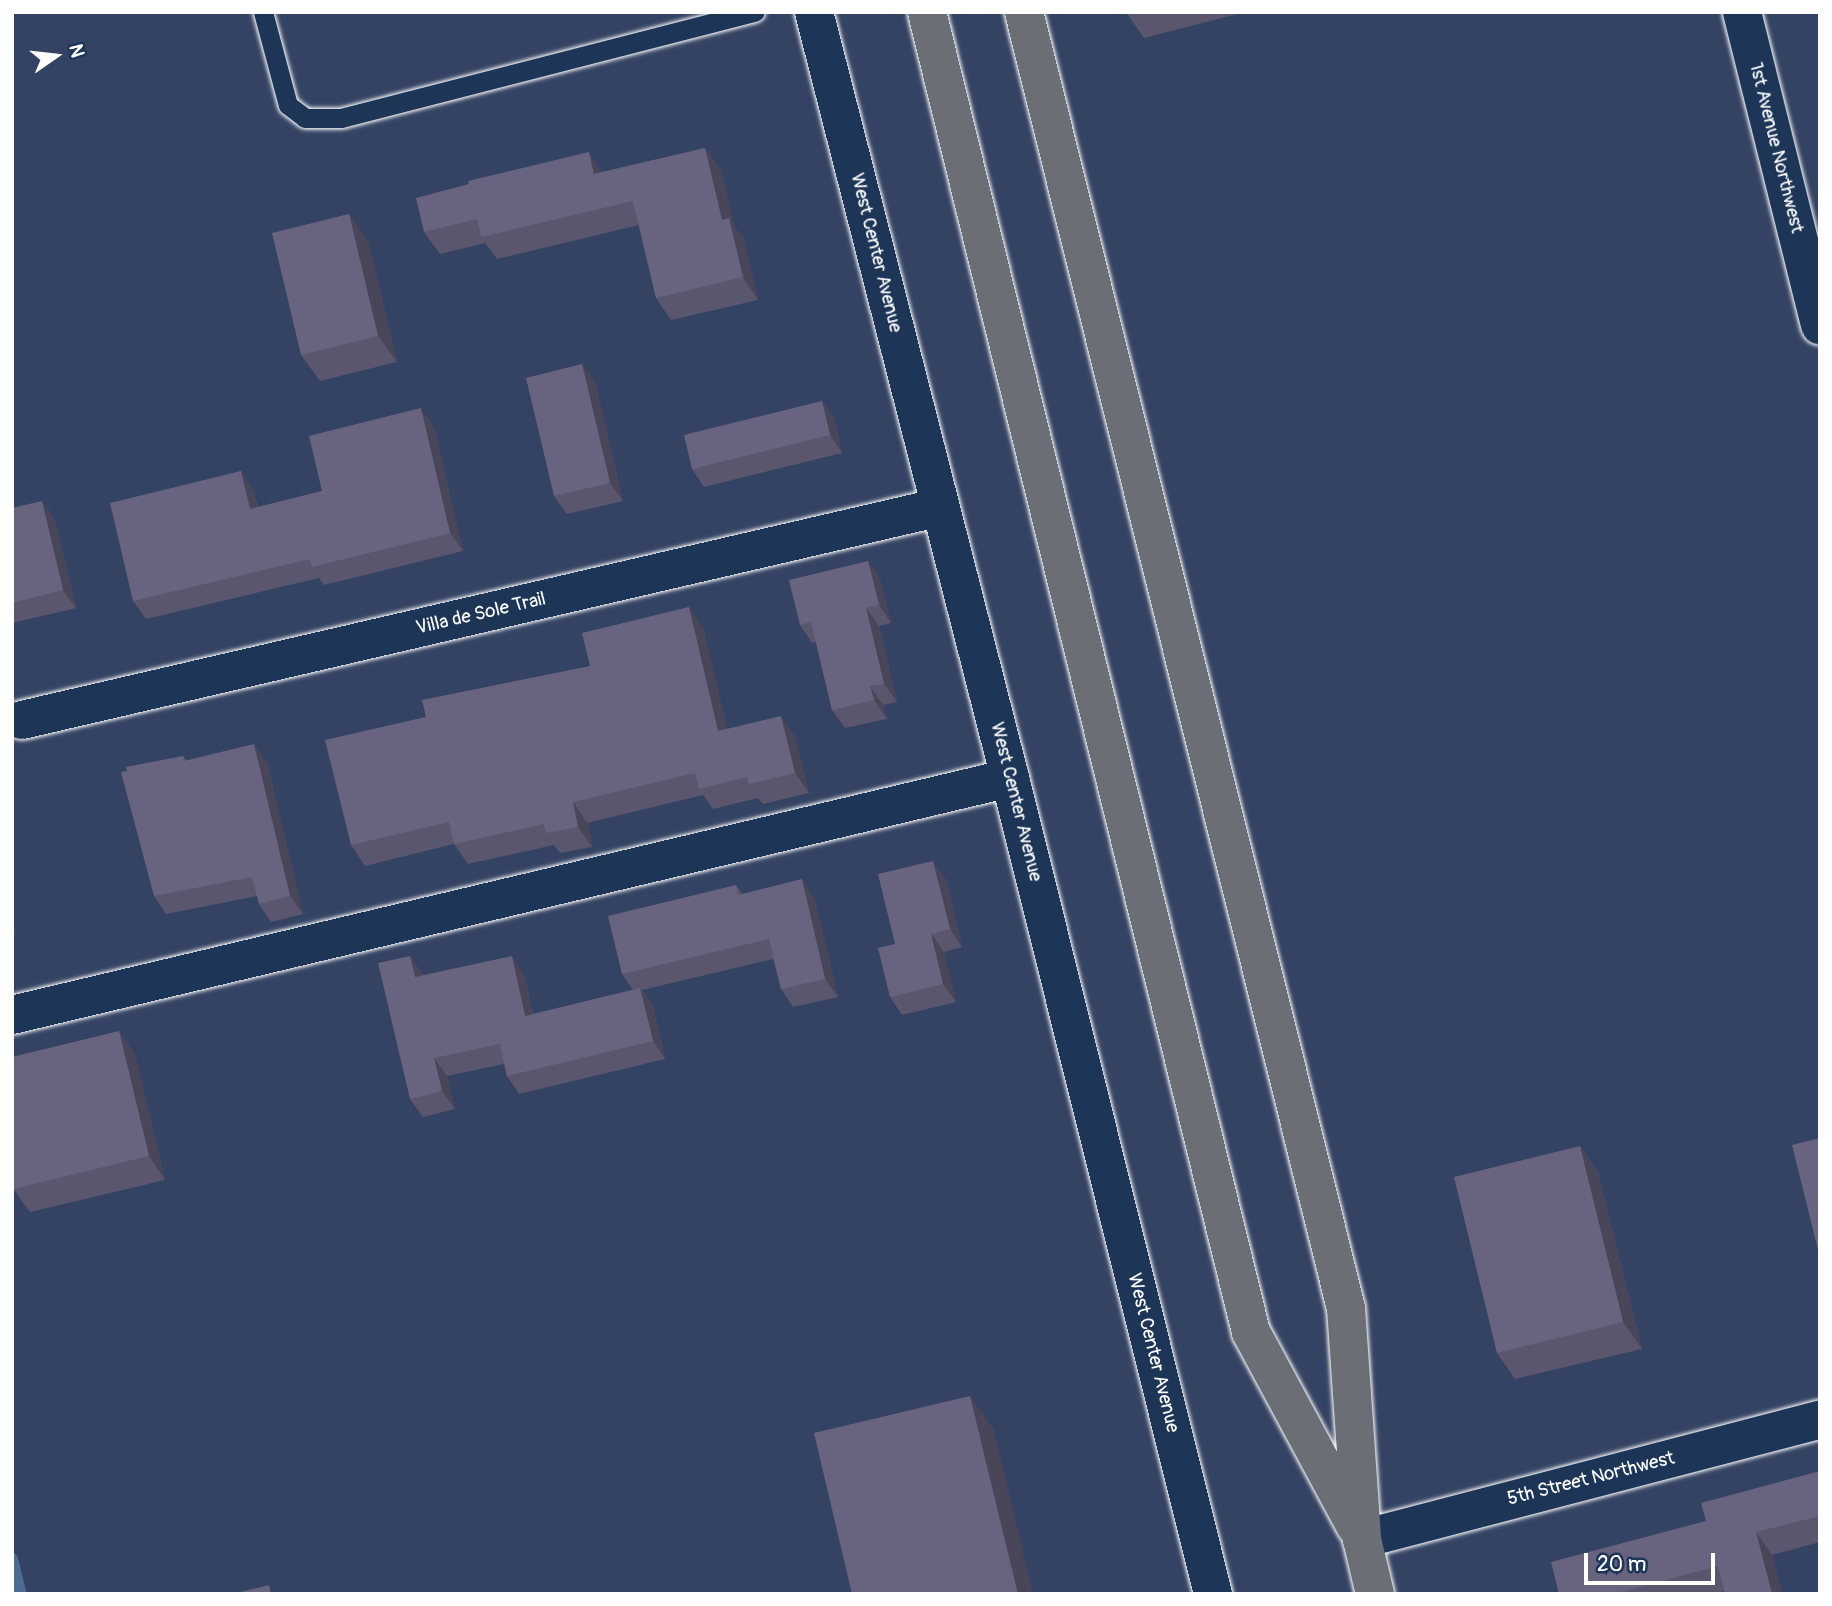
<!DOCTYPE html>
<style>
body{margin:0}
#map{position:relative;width:1832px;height:1606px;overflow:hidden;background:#344363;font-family:Pangolin,sans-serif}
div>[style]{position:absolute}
.stream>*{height:12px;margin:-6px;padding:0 6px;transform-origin:6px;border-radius:6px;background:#4b6c91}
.roads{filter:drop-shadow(0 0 2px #fff) drop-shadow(0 0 2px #fff)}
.lane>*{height:19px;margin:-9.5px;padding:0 9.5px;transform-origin:9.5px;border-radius:9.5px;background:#1d3557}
.street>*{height:38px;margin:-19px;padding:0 19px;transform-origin:19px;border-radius:19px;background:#1d3557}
.primary>*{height:38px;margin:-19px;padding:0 19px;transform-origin:19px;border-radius:19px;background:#6b6f75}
.wall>*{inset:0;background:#59566e}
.shaded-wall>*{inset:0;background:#49465a}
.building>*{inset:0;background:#686480}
span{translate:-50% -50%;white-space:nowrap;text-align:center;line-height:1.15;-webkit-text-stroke:7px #1d3557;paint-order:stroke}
.street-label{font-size:19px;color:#fff}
.frame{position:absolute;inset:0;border:14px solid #fff;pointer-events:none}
.north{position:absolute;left:21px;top:21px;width:70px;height:70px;-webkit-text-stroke:5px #1d3557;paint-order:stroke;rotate:76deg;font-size:19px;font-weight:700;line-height:28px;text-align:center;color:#fff}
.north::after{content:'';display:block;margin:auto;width:24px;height:32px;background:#fff;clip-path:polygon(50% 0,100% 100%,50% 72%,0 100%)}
.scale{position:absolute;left:1584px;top:1553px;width:131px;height:32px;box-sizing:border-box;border:4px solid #fff;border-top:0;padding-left:9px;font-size:21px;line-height:24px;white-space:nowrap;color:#fff;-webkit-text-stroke:5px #1d3557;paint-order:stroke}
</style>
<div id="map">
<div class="stream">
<i style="left:12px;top:1559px;width:36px;rotate:76deg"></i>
</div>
<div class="roads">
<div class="lane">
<i style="left:263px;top:12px;width:96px;rotate:75deg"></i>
<i style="left:288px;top:105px;width:21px;rotate:37deg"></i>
<i style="left:305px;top:118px;width:36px"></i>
<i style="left:341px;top:118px;width:427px;rotate:-14.4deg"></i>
</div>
<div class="street">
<i style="left:814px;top:12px;width:791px;rotate:75.65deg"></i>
<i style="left:1010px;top:778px;width:841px;rotate:76.03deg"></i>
<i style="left:1742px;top:12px;width:323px;rotate:76deg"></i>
<i style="left:22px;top:720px;width:943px;rotate:-13.05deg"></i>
<i style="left:12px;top:1015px;width:1026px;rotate:-13.36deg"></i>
<i style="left:1362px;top:1539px;width:473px;rotate:-14.6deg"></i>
</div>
<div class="primary">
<i style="left:927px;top:12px;width:1359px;rotate:76.21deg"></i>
<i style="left:1251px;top:1332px;width:221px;rotate:61.7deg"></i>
<i style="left:1024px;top:12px;width:1335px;rotate:76.05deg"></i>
<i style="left:1346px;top:1308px;width:232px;rotate:86deg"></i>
<i style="left:1362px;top:1539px;width:57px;rotate:76.7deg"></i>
</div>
</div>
<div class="wall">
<i style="clip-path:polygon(1126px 12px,1245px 12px,1144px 38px)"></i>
<i style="clip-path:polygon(705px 148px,721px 170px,734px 226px,744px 240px,758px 300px,671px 320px,656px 298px,639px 225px,497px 259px,485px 243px,440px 254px,424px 232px,602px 172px)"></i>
<i style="clip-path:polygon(349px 214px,368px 241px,397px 362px,320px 381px,301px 355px)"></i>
<i style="clip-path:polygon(582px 364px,595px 382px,623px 501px,567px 514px,554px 496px)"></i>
<i style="clip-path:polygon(822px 401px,834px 419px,842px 453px,704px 487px,692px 469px)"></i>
<i style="clip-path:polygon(434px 427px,463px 551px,324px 585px,319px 578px,146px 619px,133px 601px,253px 490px,258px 507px,322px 491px)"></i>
<i style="clip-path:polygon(12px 508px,54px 518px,76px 608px,12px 623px)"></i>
<i style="clip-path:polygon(868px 561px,880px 580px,891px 623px,879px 626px,897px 702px,883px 705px,887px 719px,845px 728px,832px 710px,816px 642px,812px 643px,800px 625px)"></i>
<i style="clip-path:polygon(703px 627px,727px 729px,795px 736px,809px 793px,763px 804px,758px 798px,713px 809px,703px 795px,587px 823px,592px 847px,560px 853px,554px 845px,468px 864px,454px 844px,365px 866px,351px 845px,426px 717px,590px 666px)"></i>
<i style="clip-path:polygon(183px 756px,186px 760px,267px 762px,303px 914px,271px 922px,259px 904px,257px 896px,166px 914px,154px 896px)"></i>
<i style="clip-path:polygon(946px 879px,962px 947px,944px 952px,956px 1002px,902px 1015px,890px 997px,895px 944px)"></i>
<i style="clip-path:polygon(736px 885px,742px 894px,814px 897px,838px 997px,793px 1007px,781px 989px,773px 959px,642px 990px,653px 1006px,665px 1059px,519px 1094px,507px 1076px,504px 1064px,447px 1076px,455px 1109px,423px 1117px,410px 1099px,410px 956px,423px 975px,524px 974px,533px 1014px,633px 990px,622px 974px)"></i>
<i style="clip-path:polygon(119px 1031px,135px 1055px,165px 1180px,30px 1212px,13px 1189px)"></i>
<i style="clip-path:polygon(1580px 1146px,1598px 1173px,1642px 1349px,1515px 1379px,1497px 1353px)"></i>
<i style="clip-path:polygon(1820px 1471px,1820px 1542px,1772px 1555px,1782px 1594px,1725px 1594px,1724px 1591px,1715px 1594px,1559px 1594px,1706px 1521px)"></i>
</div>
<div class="shaded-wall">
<i style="clip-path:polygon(705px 148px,721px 170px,734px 226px,744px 240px,758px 300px,743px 277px,722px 220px)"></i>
<i style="clip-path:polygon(589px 152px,604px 175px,594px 174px)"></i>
<i style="clip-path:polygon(349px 214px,368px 241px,397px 362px,378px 336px)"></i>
<i style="clip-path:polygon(582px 364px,595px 382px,623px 501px,610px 483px)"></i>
<i style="clip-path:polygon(822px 401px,834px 419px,842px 453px,830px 435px)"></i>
<i style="clip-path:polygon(421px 408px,434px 427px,463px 551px,450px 533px)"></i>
<i style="clip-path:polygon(241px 471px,253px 490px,263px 527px,250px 509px)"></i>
<i style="clip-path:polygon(42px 501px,54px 518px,76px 608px,63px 590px)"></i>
<i style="clip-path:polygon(868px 561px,880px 580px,891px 623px,879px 605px)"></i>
<i style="clip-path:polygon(689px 607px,703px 627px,732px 751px,718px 731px)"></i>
<i style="clip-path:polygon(866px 608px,879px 626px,897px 702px,884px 684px)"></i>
<i style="clip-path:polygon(870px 686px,883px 705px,887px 719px,874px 700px)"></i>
<i style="clip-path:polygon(781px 716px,795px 736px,809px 793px,795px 773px)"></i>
<i style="clip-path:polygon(254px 744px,267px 762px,303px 914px,290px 896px)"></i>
<i style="clip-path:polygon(573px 802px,587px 823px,592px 847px,578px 827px)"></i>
<i style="clip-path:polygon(933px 861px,946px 879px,962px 947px,950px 929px)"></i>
<i style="clip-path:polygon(802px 879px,814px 897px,838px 997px,825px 979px)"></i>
<i style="clip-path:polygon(12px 921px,16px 937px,12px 931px)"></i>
<i style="clip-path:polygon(931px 934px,944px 952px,956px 1002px,943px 984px)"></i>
<i style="clip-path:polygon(410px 956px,423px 974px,428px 995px,415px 977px)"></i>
<i style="clip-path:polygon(512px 956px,524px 974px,537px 1034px,525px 1016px)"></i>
<i style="clip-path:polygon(640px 988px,653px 1006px,665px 1059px,653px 1041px)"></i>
<i style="clip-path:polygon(119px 1031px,135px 1055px,165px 1180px,149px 1156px)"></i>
<i style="clip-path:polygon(434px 1058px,447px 1076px,455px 1109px,442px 1091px)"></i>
<i style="clip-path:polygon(1580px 1146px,1598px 1173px,1642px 1349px,1623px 1322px)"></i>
<i style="clip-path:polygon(970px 1396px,994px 1430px,1033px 1594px,1018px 1594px)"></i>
<i style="clip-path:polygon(1756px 1532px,1772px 1555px,1782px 1594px,1772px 1594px)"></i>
</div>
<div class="building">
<i style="clip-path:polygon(705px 148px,722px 220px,729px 218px,743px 277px,656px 298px,633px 201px,481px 237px,477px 219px,424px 232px,416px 198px,469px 184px,468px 181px,589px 152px,594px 174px)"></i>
<i style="clip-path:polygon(349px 214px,378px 336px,301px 355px,272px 233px)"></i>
<i style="clip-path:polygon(582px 364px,610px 483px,554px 496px,526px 378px)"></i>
<i style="clip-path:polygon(822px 401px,830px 435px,692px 469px,684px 435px)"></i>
<i style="clip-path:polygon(421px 408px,450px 533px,312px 567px,310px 559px,133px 601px,110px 503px,241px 471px,250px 509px,322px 491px,309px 436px)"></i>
<i style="clip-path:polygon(42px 501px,63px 590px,12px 603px,12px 508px)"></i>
<i style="clip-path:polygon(868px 561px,879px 605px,866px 608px,884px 684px,870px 686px,874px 700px,832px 710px,811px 622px,800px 625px,789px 580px)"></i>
<i style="clip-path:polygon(689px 607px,718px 731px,781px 716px,795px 773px,749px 784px,747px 777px,699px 789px,695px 773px,573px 802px,578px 827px,546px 833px,544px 824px,454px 844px,449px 822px,351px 845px,325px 740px,426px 717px,422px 700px,590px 666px,582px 633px)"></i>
<i style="clip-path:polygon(254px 744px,290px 896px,259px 904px,252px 877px,154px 896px,121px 772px,127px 771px,126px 767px,183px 756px,184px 761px)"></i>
<i style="clip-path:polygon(933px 861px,950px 929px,931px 934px,943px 984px,890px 997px,878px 948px,895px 944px,878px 874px)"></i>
<i style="clip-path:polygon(802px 879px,825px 979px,781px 989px,769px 939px,622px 974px,608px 916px,736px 885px,738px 895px)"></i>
<i style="clip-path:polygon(410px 956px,415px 977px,512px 956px,525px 1016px,640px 988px,653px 1041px,507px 1076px,500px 1044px,434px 1058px,442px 1091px,410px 1099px,378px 963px)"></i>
<i style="clip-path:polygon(119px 1031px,149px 1156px,13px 1189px,12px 1057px)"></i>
<i style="clip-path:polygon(1820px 1138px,1820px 1258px,1792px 1145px)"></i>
<i style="clip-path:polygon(1580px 1146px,1623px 1322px,1497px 1353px,1454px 1177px)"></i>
<i style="clip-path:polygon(970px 1396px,1018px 1594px,852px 1594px,814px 1433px)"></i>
<i style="clip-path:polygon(1820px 1471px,1820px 1516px,1756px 1532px,1772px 1594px,1725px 1594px,1718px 1566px,1613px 1594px,1559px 1594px,1551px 1562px,1706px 1521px,1701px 1503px)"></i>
<i style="clip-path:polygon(269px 1585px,271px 1594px,232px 1594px)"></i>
</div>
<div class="street-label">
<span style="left:1776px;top:148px;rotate:76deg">1st Avenue Northwest</span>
<span style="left:876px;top:253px;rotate:76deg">West Center Avenue</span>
<span style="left:481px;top:614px;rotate:-13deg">Villa de Sole Trail</span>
<span style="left:1016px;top:802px;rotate:76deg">West Center Avenue</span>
<span style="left:1153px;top:1353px;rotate:76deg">West Center Avenue</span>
<span style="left:1591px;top:1479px;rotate:-14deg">5th Street Northwest</span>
</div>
<div class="frame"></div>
<div class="north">N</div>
<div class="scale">20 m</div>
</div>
